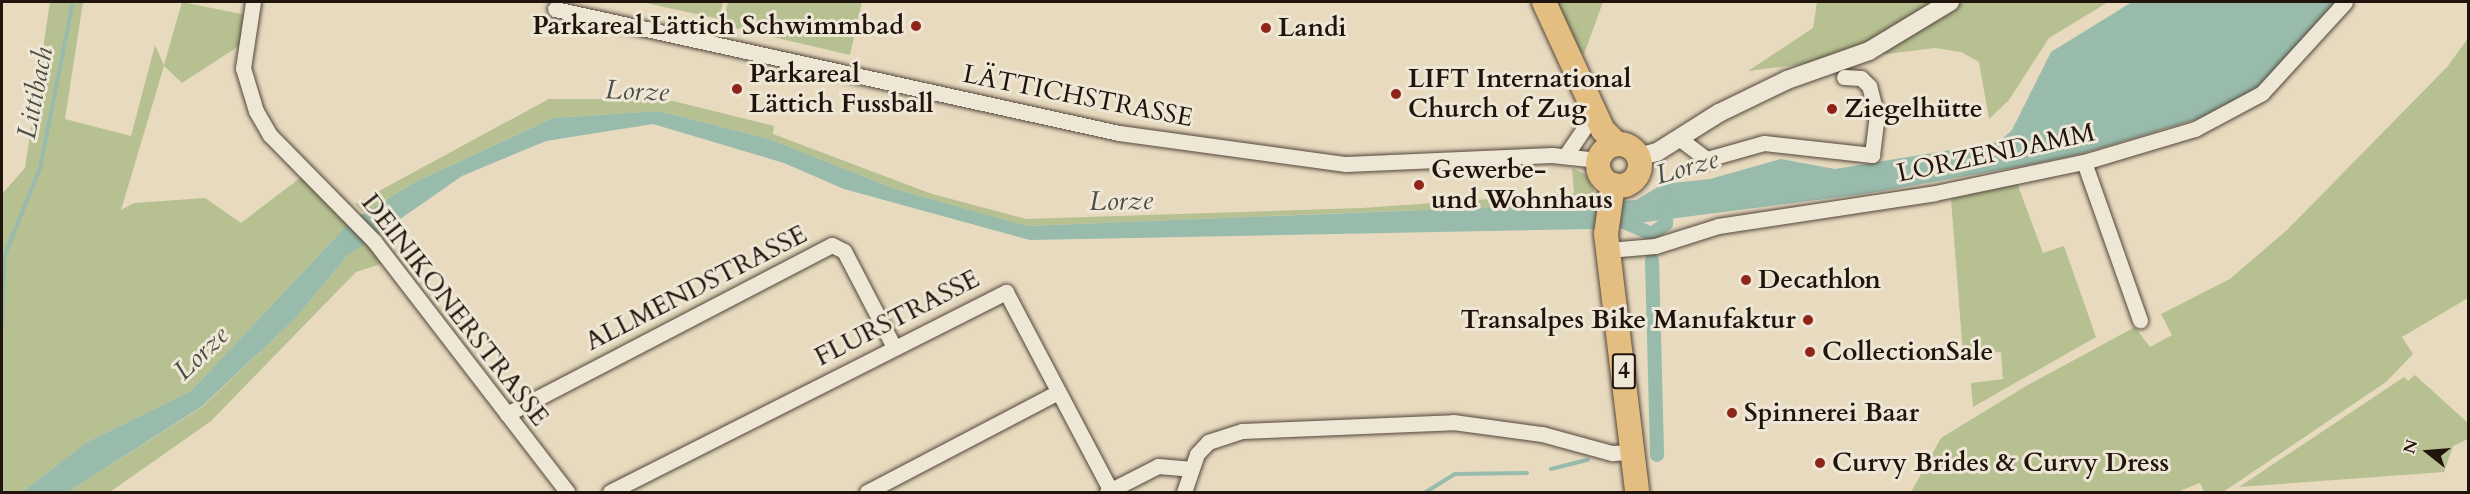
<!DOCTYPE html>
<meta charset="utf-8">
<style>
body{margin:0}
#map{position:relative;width:2470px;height:494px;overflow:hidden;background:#e7dabf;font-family:Cardo,serif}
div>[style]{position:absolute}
.green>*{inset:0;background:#b6c091}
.water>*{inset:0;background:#98bbac}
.stream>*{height:4px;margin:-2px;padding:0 2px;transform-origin:2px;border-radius:2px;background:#98bbac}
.canal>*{height:14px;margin:-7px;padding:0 7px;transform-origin:7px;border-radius:7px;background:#98bbac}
.roads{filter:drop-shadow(0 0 2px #52463a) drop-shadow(0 0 2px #52463a)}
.minor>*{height:15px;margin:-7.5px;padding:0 7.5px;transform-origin:7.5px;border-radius:7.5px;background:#efe7d5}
.tertiary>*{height:18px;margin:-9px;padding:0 9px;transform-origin:9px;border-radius:9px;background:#efe7d5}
.primary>*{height:24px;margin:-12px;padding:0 12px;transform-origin:12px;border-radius:12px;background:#e4bd80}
.primary>.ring{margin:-12px;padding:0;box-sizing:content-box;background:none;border:24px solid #e4bd80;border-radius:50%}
.dots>*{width:16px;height:16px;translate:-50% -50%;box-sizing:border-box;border:3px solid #efe7d5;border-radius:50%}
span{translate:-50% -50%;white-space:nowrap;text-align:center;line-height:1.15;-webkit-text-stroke:6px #efe7d5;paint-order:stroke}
.shield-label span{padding:2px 4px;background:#efe7d5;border:2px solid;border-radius:4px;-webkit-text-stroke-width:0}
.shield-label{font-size:24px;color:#21140d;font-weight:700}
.poi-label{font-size:26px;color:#21140d;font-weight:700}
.right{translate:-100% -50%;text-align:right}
.left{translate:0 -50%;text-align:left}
.street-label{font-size:26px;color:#21140d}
.water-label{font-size:27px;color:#4b4e45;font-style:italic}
.frame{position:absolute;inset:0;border:3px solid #21140d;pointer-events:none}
.north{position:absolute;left:2398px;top:422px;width:60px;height:60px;-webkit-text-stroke:4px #efe7d5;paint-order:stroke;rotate:287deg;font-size:16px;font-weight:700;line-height:24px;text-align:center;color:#21140d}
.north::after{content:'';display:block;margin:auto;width:21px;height:27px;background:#21140d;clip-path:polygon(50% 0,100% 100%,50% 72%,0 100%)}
</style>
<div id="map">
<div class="green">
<i style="clip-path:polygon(50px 2px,83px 2px,65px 119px,131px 136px,155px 45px,164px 65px,182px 2px,246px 15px,242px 44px,191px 77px,182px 83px,164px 66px,121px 210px,134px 203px,205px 198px,241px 223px,304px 175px,352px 220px,191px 391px,87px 442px,22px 492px,2px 492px,2px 194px,25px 168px)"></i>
<i style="clip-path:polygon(641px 2px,723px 2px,719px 19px)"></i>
<i style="clip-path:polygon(728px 2px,862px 2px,850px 55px,722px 25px)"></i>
<i style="clip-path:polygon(1554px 2px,1603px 2px,1584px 54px,1582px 53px)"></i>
<i style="clip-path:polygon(1817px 2px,2108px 2px,2049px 38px,2009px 100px,1989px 119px,1979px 62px,1961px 52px,1935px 48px,1748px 71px,1813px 28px)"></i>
<i style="clip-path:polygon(2468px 38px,2468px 298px,2402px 337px,2413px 354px,2386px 382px,2223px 492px,2204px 492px,2200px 483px,2177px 492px,1911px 492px,1941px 438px,2026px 386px,2135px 327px,2150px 347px,2172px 335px,2161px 314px,2230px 279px,2287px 230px,2448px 66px)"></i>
<i style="clip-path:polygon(549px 99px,665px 99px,774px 126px,773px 134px,932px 194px,1026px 219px,1362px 208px,1574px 193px,1572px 168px,1585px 174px,1595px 193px,1593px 203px,1026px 226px,895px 189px,769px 139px,659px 111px,553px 118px,413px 183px,364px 213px,355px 204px)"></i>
<i style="clip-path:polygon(2017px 183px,2043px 253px,2064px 246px,2096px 337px,1973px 407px,1971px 383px,2003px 379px,2001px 352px,1963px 354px,1951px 199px)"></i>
<i style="clip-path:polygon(367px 241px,384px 263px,356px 272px,211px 421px,110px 492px,68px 492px,202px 407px,294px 320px,347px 256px)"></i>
<i style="clip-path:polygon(2415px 375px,2468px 423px,2468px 439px,2453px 446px,2444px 472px,2239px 487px,2404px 377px,2408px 381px)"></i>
</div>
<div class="water">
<i style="clip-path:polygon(2132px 2px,2337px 2px,2296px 52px,2253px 91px,2204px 117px,2081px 154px,2017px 167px,1871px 193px,1591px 229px,1030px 240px,844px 189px,784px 163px,653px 124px,546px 141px,462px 176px,347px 256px,294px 320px,201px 407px,68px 492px,22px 492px,87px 442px,191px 391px,350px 222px,413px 183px,553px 118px,659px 111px,769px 139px,895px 189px,1027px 226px,1593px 203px,1636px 200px,1663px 184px,1710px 179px,1781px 159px,1835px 169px,1999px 142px,2012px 130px,2051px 52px)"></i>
</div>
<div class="stream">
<i style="left:2px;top:330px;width:73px;rotate:-88.4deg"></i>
<i style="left:4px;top:257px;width:96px;rotate:-68deg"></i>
<i style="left:40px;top:168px;width:169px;rotate:-78.8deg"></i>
<i style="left:1551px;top:469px;width:38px;rotate:-14deg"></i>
<i style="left:1426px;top:492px;width:34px;rotate:-32deg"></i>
<i style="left:1455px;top:474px;width:72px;rotate:-0.8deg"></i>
</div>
<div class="canal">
<i style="left:1610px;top:216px;width:46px;rotate:23.2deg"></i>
<i style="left:1652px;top:234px;width:17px;rotate:-36deg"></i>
<i style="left:1666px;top:224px;width:18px;rotate:-87deg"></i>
<i style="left:1652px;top:260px;width:195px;rotate:88.5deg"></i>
</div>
<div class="roads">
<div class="minor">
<i style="left:253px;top:2px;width:67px;rotate:98.6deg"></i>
<i style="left:243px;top:68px;width:45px;rotate:73.2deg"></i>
<i style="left:256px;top:111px;width:28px;rotate:60deg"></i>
<i style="left:270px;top:135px;width:148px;rotate:45.5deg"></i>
<i style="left:374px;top:241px;width:317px;rotate:52.4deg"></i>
<i style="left:555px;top:9px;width:577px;rotate:12.4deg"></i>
<i style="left:1119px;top:133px;width:229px;rotate:7.8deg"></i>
<i style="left:1346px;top:164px;width:206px;rotate:-2.5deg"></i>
<i style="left:1552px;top:155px;width:46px;rotate:6.2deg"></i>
<i style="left:1680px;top:139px;width:34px;rotate:37deg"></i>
<i style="left:1707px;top:159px;width:59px;rotate:-15.7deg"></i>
<i style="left:1764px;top:143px;width:109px;rotate:6.3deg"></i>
<i style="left:1872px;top:155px;width:38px;rotate:-83deg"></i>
<i style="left:1877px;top:117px;width:32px;rotate:-104deg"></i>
<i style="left:1869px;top:86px;width:11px;rotate:-135deg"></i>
<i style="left:1861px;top:78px;width:17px;rotate:-177deg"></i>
<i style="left:1566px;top:155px;width:37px;rotate:-56deg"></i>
<i style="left:2084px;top:162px;width:168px;rotate:70.5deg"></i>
<i style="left:1608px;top:250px;width:47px;rotate:-4.9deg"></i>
<i style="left:1655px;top:246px;width:66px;rotate:-17.6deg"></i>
<i style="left:1718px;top:226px;width:219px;rotate:-8.6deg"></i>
<i style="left:1935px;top:193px;width:152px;rotate:-11.8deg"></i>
<i style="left:2084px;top:162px;width:116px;rotate:-16.6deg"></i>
<i style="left:2195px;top:129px;width:76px;rotate:-28.2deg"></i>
<i style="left:2262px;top:93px;width:123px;rotate:-47.6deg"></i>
<i style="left:507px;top:414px;width:366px;rotate:-27.5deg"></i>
<i style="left:832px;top:245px;width:13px;rotate:27deg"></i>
<i style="left:844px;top:251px;width:106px;rotate:62.5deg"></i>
<i style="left:610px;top:492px;width:444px;rotate:-26.8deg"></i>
<i style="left:1006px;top:292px;width:225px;rotate:62.2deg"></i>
<i style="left:867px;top:492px;width:216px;rotate:-27.6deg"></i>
<i style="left:1107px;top:492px;width:57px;rotate:-27deg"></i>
<i style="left:1158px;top:466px;width:32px;rotate:5deg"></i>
<i style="left:1184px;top:492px;width:40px;rotate:-71.1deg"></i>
<i style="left:1197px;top:454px;width:16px;rotate:-47deg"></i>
<i style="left:1208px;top:442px;width:36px;rotate:-18deg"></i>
<i style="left:1242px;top:431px;width:211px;rotate:-2.4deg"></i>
<i style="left:1453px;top:422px;width:90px;rotate:7.7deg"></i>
<i style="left:1542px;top:434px;width:73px;rotate:15.2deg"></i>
<i style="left:1612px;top:453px;width:20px;rotate:-3deg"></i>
</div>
<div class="tertiary">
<i style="left:1638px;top:157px;width:20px;rotate:-15deg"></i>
<i style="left:1657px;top:152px;width:73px;rotate:-32.2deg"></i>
<i style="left:1719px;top:113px;width:76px;rotate:-25.9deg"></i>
<i style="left:1787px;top:80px;width:87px;rotate:-19.5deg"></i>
<i style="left:1869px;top:51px;width:95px;rotate:-31.2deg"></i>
</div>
<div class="primary">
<i style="left:1544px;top:2px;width:141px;rotate:65.3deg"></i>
<i style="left:1603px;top:130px;width:20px;rotate:45deg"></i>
<i class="ring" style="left:1598px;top:144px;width:18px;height:18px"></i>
<i style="left:1613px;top:185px;width:49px;rotate:98.1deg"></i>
<i style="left:1606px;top:234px;width:260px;rotate:83.1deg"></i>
</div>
</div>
<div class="dots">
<i style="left:916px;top:26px;background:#8f2418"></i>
<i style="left:1266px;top:28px;background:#8f2418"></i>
<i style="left:737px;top:89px;background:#8f2418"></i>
<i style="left:1396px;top:94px;background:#8f2418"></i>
<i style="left:1832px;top:109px;background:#8f2418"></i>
<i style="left:1419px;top:185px;background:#8f2418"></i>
<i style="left:1746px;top:280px;background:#8f2418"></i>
<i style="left:1808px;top:320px;background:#8f2418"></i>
<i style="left:1810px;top:352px;background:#8f2418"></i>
<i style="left:1732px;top:413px;background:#8f2418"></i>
<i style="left:1820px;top:463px;background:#8f2418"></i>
</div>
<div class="shield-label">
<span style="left:1624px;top:371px">4</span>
</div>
<div class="poi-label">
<span class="right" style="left:904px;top:26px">Parkareal Lättich Schwimmbad</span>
<span class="left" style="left:1278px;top:28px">Landi</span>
<span class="left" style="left:749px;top:89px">Parkareal<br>Lättich Fussball</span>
<span class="left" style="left:1408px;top:94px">LIFT International<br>Church of Zug</span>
<span class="left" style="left:1844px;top:109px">Ziegelhütte</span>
<span class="left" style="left:1431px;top:185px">Gewerbe-<br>und Wohnhaus</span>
<span class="left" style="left:1758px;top:280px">Decathlon</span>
<span class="right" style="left:1796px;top:320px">Transalpes Bike Manufaktur</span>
<span class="left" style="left:1822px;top:352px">CollectionSale</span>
<span class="left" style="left:1744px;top:413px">Spinnerei Baar</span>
<span class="left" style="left:1832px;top:463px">Curvy Brides &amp; Curvy Dress</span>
</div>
<div class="street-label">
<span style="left:1078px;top:96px;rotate:11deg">LÄTTICHSTRASSE</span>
<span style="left:1996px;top:153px;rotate:-12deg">LORZENDAMM</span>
<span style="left:696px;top:288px;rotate:-27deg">ALLMENDSTRASSE</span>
<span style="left:455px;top:310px;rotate:52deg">DEINIKONERSTRASSE</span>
<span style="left:897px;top:318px;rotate:-27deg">FLURSTRASSE</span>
</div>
<div class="water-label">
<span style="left:637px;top:91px;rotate:2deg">Lorze</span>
<span style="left:35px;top:93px;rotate:-79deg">Littibach</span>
<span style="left:1687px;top:167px;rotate:-16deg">Lorze</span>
<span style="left:1121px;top:201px;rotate:-1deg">Lorze</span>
<span style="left:201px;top:353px;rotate:-44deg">Lorze</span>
</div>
<div class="frame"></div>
<div class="north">N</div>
</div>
